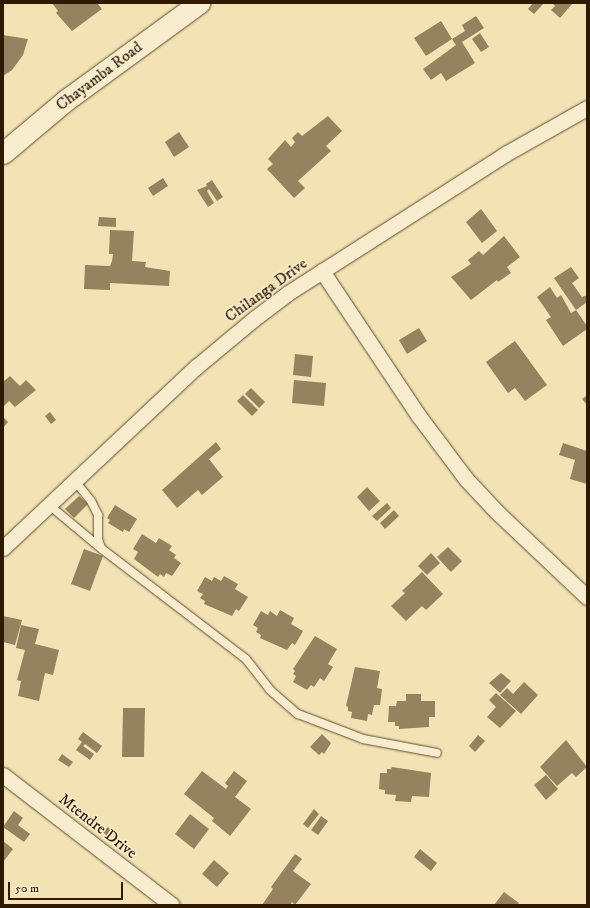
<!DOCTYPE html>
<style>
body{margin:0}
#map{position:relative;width:590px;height:908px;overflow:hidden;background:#f3e3b4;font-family:"IM FELL DW Pica",serif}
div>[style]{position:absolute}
.building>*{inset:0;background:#95825e}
.roads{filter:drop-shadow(0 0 1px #604c2d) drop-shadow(0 0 1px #604c2d)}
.lane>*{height:8px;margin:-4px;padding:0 4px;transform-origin:4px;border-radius:4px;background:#f7edce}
.street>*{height:15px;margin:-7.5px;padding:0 7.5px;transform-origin:7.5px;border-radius:7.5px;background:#f7edce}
.secondary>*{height:21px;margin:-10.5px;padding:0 10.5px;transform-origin:10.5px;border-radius:10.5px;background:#f7edce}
span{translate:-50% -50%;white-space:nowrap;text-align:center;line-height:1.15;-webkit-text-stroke:3px #f7edce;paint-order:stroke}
.street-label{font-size:16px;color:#2f1900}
.frame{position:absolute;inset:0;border:4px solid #2f1900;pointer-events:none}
.scale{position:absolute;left:8px;top:882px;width:115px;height:18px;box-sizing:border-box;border:2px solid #2f1900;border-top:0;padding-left:5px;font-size:12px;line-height:14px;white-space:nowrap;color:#2f1900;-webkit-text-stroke:3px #f7edce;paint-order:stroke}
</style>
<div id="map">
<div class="building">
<i style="clip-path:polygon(52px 3px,97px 3px,102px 9px,72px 31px,56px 13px,58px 11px)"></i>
<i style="clip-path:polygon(533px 3px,544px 3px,534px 14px,528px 9px)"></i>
<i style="clip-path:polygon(552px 3px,573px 3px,560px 18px,551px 10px,555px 6px)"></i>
<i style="clip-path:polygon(476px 16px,484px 28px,462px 42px,475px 63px,446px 81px,441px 73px,431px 80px,423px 69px,456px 45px,452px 39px,465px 31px,462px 25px)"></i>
<i style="clip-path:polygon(441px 21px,452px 39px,426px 56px,414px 38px)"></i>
<i style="clip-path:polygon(480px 33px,489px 47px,481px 52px,472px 39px)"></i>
<i style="clip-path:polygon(3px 35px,28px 39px,23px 55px,12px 70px,3px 76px)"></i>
<i style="clip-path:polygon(328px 116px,342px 131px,326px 146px,331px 151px,298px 181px,305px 188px,294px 198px,267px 169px,273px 164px,268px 159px,285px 140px,291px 147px,295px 142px,292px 138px,298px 132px,302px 136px)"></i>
<i style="clip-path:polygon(179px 132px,189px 147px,174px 157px,165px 142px)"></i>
<i style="clip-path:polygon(163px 178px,168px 186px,153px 196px,148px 188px)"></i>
<i style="clip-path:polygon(212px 180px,223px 197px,217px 201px,209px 189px,207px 191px,214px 203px,208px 207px,197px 190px,207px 186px,206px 184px)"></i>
<i style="clip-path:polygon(481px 209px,497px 231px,482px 243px,466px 222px)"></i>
<i style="clip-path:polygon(99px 217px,116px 218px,116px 227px,98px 226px)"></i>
<i style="clip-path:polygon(110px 230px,134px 231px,132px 261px,146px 262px,145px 267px,170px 271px,169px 286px,110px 283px,110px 290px,84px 289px,85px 265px,110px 266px,112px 261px,113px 254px,109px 254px)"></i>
<i style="clip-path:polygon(504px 236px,520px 257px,507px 267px,511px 273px,498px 282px,497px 280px,471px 300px,451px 277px,471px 264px,468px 260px,479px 251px,483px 255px)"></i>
<i style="clip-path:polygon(571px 267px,579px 278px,572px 283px,582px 297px,587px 295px,587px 302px,576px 310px,554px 278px)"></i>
<i style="clip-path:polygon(550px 287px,557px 298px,561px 295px,571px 313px,576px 310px,587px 326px,587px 329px,563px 346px,546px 320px,551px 317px,537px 297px)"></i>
<i style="clip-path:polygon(419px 328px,427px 341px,407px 354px,399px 340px)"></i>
<i style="clip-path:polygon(515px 341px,547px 385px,525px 401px,515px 388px,508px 393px,486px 362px)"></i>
<i style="clip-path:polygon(295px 354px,313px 356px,311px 377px,293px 375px)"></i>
<i style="clip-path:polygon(10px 376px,20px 386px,26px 380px,36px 390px,15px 407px,9px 401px,3px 407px,3px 382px)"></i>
<i style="clip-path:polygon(294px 380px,326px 383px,324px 406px,292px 403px)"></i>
<i style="clip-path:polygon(251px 388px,265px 402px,259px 408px,245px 394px)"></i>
<i style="clip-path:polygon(243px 395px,258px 410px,252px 416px,237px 401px)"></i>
<i style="clip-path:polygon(586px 396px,587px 396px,587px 405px,582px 399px)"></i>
<i style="clip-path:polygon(50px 412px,56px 420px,51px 424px,45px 416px)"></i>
<i style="clip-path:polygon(3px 417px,8px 422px,3px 428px)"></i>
<i style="clip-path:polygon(216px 442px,221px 449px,209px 459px,223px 477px,202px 495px,198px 490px,177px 508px,162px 490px)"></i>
<i style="clip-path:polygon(563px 443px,587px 451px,587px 484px,570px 479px,575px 460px,559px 455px)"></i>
<i style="clip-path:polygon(367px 487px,380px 501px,369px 511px,357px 497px)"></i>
<i style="clip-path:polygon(79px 496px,88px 504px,74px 518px,65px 509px)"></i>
<i style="clip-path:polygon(387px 503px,391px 508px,377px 521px,372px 516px)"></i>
<i style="clip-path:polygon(115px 505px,137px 519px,129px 532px,124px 529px,123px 532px,108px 523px,110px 520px,107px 518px)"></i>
<i style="clip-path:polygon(394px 510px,399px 516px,385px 529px,380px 523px)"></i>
<i style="clip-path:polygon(142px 534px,156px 543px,159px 538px,172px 546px,169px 550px,176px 555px,174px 558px,181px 563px,172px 576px,166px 573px,164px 577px,160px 574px,158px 577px,134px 559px,138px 552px,133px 549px)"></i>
<i style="clip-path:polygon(448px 547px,462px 561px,451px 572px,437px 557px)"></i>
<i style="clip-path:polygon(84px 549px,103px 556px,90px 591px,71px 584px)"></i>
<i style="clip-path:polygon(431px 553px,440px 563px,427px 575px,418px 566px)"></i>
<i style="clip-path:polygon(422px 572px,443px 594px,426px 610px,422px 606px,406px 621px,391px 606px,405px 593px,402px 591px)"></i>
<i style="clip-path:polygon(224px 576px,238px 584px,235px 589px,248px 597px,239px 611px,236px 609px,232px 616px,204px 604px,205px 601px,200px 598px,203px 594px,197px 591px,205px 577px,212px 581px,214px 577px,221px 581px)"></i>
<i style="clip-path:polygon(280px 610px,294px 618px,291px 624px,303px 631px,295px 645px,292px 643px,287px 650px,260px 638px,261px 635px,256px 632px,258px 628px,253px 625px,261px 611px,268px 615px,270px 611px,277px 616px)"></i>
<i style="clip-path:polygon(3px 616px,22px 620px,15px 645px,3px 642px)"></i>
<i style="clip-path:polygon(21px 625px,39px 629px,35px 644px,59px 650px,53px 675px,45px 673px,39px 701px,18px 696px,21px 681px,17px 680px,25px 650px,16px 648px)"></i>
<i style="clip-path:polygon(315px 636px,337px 649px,328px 664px,333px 667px,324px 681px,320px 678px,314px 687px,311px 685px,307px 690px,293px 682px,296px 676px,293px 674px,295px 671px,293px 669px)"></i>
<i style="clip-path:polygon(355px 667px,380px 671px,377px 688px,382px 689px,380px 705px,374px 705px,372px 715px,368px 714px,367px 721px,351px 718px,352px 712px,348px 711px,348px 707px,346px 706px)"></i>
<i style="clip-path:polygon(501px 673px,511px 681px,500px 693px,489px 683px)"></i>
<i style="clip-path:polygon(524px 682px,538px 695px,521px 714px,500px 695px,507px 688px,513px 694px)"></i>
<i style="clip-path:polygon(496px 693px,516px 711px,500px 728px,487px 717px,496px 707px,489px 700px)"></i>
<i style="clip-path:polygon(406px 694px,421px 694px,421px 701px,435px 701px,435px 717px,429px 717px,429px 727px,399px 729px,399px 726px,395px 726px,395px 722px,388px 722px,389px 706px,396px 706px,397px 701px,406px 701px)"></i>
<i style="clip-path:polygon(123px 708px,145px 708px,144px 757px,122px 757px)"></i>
<i style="clip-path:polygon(83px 732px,102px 746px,97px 753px,85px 744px,83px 746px,94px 754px,90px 760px,76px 750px,82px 742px,78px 739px)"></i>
<i style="clip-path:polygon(322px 734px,331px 743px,324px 754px,322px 752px,319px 755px,310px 747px)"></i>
<i style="clip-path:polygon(478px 735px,485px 741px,475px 752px,469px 746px)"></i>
<i style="clip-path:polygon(566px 740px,587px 767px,576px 777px,572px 773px,557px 786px,540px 767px)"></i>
<i style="clip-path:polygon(62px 754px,73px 762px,69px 767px,58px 760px)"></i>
<i style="clip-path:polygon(392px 767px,431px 773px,429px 797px,412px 796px,411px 802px,395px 801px,396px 795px,385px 794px,385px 790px,379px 789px,380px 773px,387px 773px,387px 769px,391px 769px)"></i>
<i style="clip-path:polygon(202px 771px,226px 789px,228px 786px,225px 783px,234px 771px,247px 781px,235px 797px,251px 809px,230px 836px,212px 821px,214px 818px,184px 794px)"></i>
<i style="clip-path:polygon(546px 775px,558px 789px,546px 800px,534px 785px)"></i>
<i style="clip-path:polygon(314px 809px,319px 814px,308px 828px,303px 824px)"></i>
<i style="clip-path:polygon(14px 811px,23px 818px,18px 825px,30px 834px,24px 842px,3px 827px)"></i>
<i style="clip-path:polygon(190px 814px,209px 829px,194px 849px,175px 834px)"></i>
<i style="clip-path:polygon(321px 816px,328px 821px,318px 835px,311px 830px)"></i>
<i style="clip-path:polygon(108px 827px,112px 830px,107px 836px,103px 832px)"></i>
<i style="clip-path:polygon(3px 841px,13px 849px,3px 862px)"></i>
<i style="clip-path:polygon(420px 849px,437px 863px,431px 871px,414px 857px)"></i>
<i style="clip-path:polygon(295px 854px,302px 859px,293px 871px,311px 884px,295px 905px,292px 902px,290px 905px,262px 905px,273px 889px,271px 887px)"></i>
<i style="clip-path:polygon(214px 860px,229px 873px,217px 887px,202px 874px)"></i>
<i style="clip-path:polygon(504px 892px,519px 903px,517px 905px,494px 905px)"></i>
</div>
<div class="roads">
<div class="lane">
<i style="left:75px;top:481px;width:26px;rotate:51deg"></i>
<i style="left:91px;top:501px;width:16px;rotate:63deg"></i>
<i style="left:98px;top:515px;width:24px;rotate:90deg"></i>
<i style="left:98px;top:539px;width:9px;rotate:72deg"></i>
<i style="left:49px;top:505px;width:69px;rotate:39.7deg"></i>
<i style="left:102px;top:549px;width:181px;rotate:37.4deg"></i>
<i style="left:246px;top:659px;width:39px;rotate:52deg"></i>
<i style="left:270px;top:690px;width:37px;rotate:41deg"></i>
<i style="left:298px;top:714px;width:70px;rotate:21deg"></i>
<i style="left:363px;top:739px;width:75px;rotate:10.7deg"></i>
</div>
<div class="street">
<i style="left:322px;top:271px;width:173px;rotate:56.3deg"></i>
<i style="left:418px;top:415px;width:80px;rotate:53.1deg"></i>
<i style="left:466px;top:479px;width:45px;rotate:46.8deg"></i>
<i style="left:497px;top:512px;width:124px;rotate:43.4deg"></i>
<i style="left:3px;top:548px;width:265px;rotate:-43.2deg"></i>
<i style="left:196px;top:367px;width:77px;rotate:-39.7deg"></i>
<i style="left:255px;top:318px;width:41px;rotate:-37.1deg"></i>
<i style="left:288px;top:293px;width:258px;rotate:-32.6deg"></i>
<i style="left:505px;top:154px;width:94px;rotate:-29.3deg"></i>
<i style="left:3px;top:775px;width:213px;rotate:37.6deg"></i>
</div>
<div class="secondary">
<i style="left:3px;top:153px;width:82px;rotate:-40.1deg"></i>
<i style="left:66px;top:100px;width:165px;rotate:-36.1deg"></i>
</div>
</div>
<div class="street-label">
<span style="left:99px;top:76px;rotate:-37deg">Chayamba Road</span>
<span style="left:266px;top:290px;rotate:-36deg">Chilanga Drive</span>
<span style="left:98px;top:826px;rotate:38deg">Mtendre Drive</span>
</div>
<div class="frame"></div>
<div class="scale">50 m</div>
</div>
